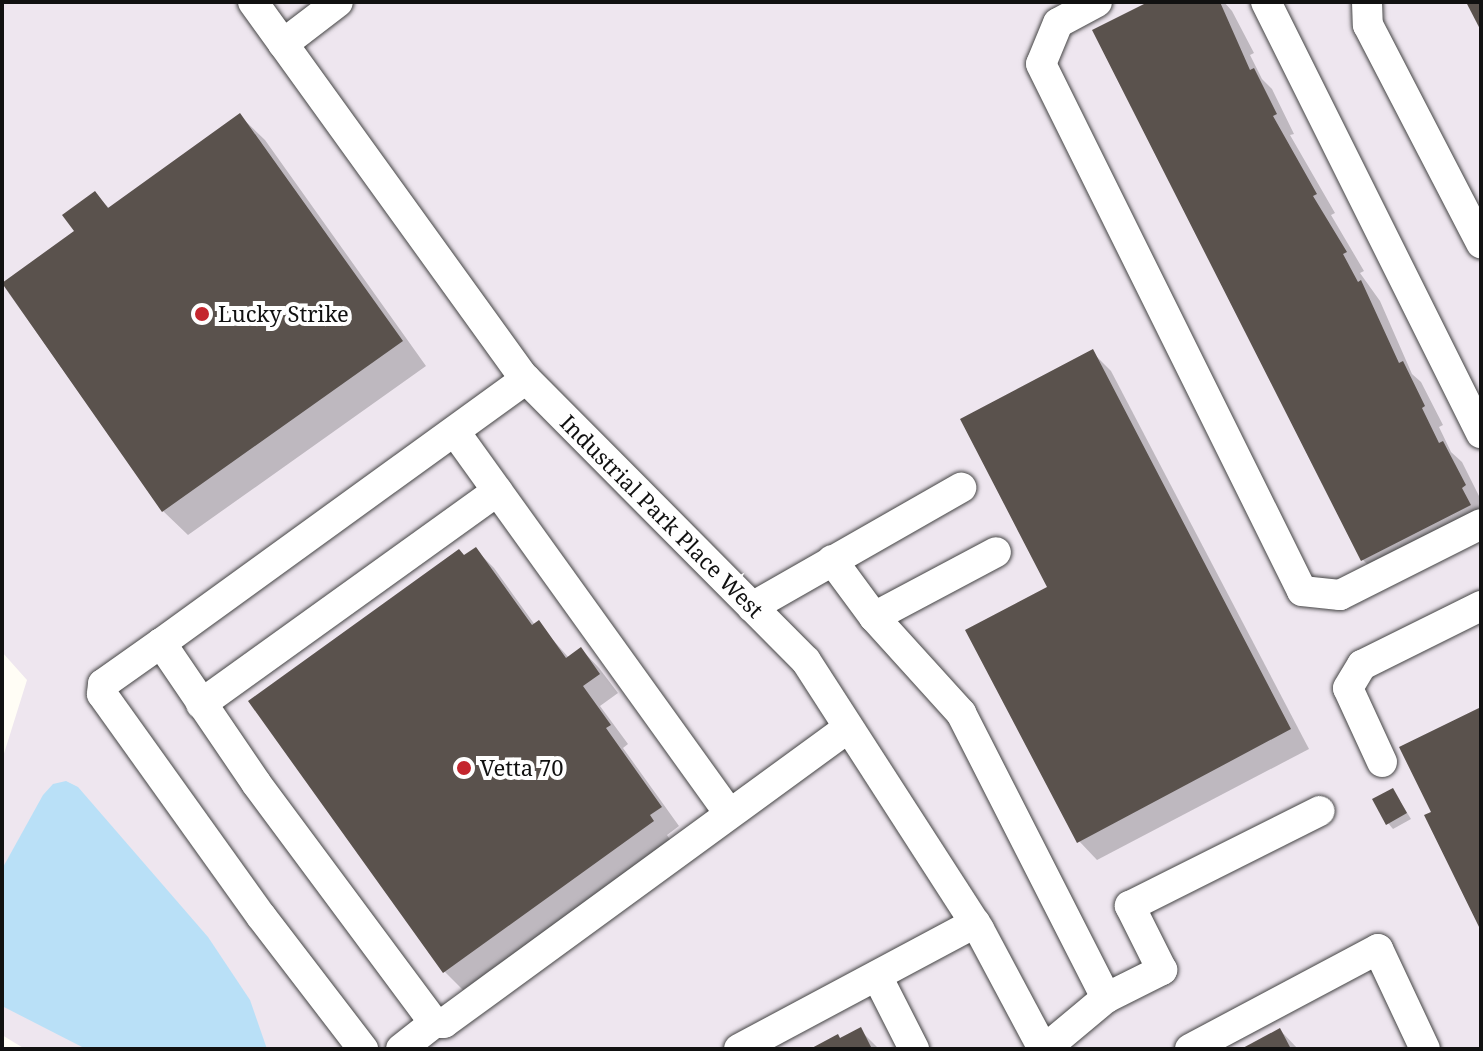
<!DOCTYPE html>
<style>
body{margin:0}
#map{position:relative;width:1483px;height:1051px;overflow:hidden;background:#fffdf5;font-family:"Noto Serif",serif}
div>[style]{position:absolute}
.industrial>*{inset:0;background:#eee6ef}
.water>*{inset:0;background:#b9e0f7}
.shadow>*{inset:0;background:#0003}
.building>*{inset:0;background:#5a524d}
.roads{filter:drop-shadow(0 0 2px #444) drop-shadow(0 0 2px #444)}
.minor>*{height:30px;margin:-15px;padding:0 15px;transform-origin:15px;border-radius:15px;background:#fff}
.dots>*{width:22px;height:22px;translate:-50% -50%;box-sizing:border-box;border:4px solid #fff;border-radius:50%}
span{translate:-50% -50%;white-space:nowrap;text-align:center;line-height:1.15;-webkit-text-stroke:8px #fff;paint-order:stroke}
.poi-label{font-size:22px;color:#111}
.left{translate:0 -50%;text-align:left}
.street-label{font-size:22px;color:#111}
.frame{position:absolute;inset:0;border:4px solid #111;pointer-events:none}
</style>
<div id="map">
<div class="industrial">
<i style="clip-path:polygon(2px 2px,1481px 2px,1481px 1049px,25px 1049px,2px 1035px,2px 760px,27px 680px,2px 652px)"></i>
</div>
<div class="water">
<i style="clip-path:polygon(66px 781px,78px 787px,208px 937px,250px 1000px,267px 1049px,86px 1049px,2px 1006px,2px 869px,43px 795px,53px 784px)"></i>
</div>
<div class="shadow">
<i style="clip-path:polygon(1153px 2px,1224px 2px,1232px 11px,1254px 53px,1250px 55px,1262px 79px,1272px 89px,1294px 134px,1290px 135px,1335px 213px,1331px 215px,1364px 271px,1360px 273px,1380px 301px,1412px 374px,1421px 382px,1443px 425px,1439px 427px,1451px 452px,1462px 462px,1481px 500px,1481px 510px,1381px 578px,1363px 560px)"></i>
<i style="clip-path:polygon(240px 116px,265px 140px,426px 366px,188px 535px,163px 511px,3px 285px,77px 232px,95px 194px,110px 209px)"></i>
<i style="clip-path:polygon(1092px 352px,1111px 371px,1309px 749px,1097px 860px,1079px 841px,1050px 588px)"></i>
<i style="clip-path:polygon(475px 549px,494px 568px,535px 625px,538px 623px,569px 658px,581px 649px,599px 668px,618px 693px,600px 706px,628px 744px,623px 748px,679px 826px,667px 835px,671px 841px,463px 990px,444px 971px,465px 557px)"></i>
<i style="clip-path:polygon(1393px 790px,1411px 819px,1393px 829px,1388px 823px)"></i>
<i style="clip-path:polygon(860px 1030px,879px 1049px,814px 1049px)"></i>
<i style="clip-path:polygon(1280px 1030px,1298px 1049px,1245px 1049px)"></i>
</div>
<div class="building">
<i style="clip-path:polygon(1148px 2px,1220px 2px,1250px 70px,1254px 68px,1277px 114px,1273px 116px,1317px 194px,1313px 196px,1347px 252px,1343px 254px,1358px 282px,1361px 280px,1399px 363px,1403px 361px,1425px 406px,1422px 408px,1439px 443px,1443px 441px,1466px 485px,1462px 488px,1471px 505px,1361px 561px,1092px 30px)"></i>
<i style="clip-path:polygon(1466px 2px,1481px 2px,1481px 31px)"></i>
<i style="clip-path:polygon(240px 113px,403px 341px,162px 512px,2px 283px,74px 231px,62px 215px,95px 191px,108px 208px)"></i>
<i style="clip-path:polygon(1093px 349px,1291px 729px,1077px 843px,965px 630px,1047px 587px,960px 419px)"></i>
<i style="clip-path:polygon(476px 547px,532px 625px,539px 620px,566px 658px,581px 647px,600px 674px,583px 686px,611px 725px,606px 728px,662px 807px,650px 815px,654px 821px,443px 973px,248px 701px,459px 549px,464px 555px)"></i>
<i style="clip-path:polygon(1481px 707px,1481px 931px,1424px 815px,1431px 812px,1399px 747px)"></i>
<i style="clip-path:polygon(1393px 788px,1407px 813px,1386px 825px,1372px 799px)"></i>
<i style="clip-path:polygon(861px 1027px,872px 1049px,810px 1049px,838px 1034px,840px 1038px)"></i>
<i style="clip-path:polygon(1280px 1028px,1291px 1049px,1241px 1049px)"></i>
</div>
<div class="roads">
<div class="minor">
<i style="left:253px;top:2px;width:458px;rotate:54.2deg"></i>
<i style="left:521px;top:374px;width:404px;rotate:45.2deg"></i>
<i style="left:806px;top:661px;width:319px;rotate:57.2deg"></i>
<i style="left:979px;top:929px;width:136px;rotate:61.9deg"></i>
<i style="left:1097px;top:2px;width:44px;rotate:151.7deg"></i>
<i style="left:1058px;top:23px;width:44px;rotate:112.5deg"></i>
<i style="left:1041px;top:64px;width:588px;rotate:63.65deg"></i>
<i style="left:1302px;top:591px;width:38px;rotate:6deg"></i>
<i style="left:1340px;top:595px;width:158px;rotate:-26.7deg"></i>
<i style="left:1266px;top:2px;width:482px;rotate:63.5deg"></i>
<i style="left:1367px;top:2px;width:23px;rotate:88deg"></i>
<i style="left:1368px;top:25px;width:246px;rotate:62.6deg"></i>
<i style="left:283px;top:44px;width:69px;rotate:-37.4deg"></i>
<i style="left:526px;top:379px;width:450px;rotate:144.1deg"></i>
<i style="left:161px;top:643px;width:169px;rotate:55.8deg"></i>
<i style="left:256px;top:783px;width:299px;rotate:53.4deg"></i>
<i style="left:434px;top:1023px;width:10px"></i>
<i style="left:444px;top:1023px;width:500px;rotate:-36.14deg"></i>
<i style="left:455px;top:432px;width:470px;rotate:54.3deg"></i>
<i style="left:832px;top:560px;width:71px;rotate:53.6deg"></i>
<i style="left:874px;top:617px;width:138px;rotate:-28deg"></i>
<i style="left:752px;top:607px;width:241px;rotate:-29.7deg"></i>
<i style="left:874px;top:617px;width:130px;rotate:47.8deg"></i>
<i style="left:961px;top:713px;width:320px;rotate:63deg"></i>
<i style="left:1106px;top:998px;width:80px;rotate:140.1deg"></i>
<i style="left:161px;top:643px;width:71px;rotate:144.7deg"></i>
<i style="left:103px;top:684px;width:10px;rotate:96deg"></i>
<i style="left:102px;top:694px;width:273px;rotate:54.4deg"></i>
<i style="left:261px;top:916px;width:168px;rotate:52.5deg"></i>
<i style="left:201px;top:704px;width:365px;rotate:-35.7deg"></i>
<i style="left:1382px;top:762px;width:81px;rotate:-114.7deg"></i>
<i style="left:1348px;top:688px;width:27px;rotate:-59deg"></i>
<i style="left:1362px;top:665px;width:133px;rotate:-26.4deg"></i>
<i style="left:877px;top:976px;width:82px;rotate:63.1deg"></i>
<i style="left:1106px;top:998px;width:63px;rotate:-26.6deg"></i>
<i style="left:1162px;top:970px;width:72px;rotate:-116.6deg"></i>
<i style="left:1130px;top:906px;width:212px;rotate:-26.6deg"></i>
<i style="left:401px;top:1049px;width:42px;rotate:-38.2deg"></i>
<i style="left:739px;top:1049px;width:268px;rotate:-28.1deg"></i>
<i style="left:1190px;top:1049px;width:213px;rotate:-28deg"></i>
<i style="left:1378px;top:949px;width:110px;rotate:64.8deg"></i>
</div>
</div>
<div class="dots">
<i style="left:202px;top:314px;background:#c4262e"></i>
<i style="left:464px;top:768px;background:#c4262e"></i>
</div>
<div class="poi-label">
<span class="left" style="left:218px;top:314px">Lucky Strike</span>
<span class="left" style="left:480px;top:768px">Vetta 70</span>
</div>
<div class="street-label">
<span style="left:662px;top:516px;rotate:45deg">Industrial Park Place West</span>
</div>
<div class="frame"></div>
</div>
